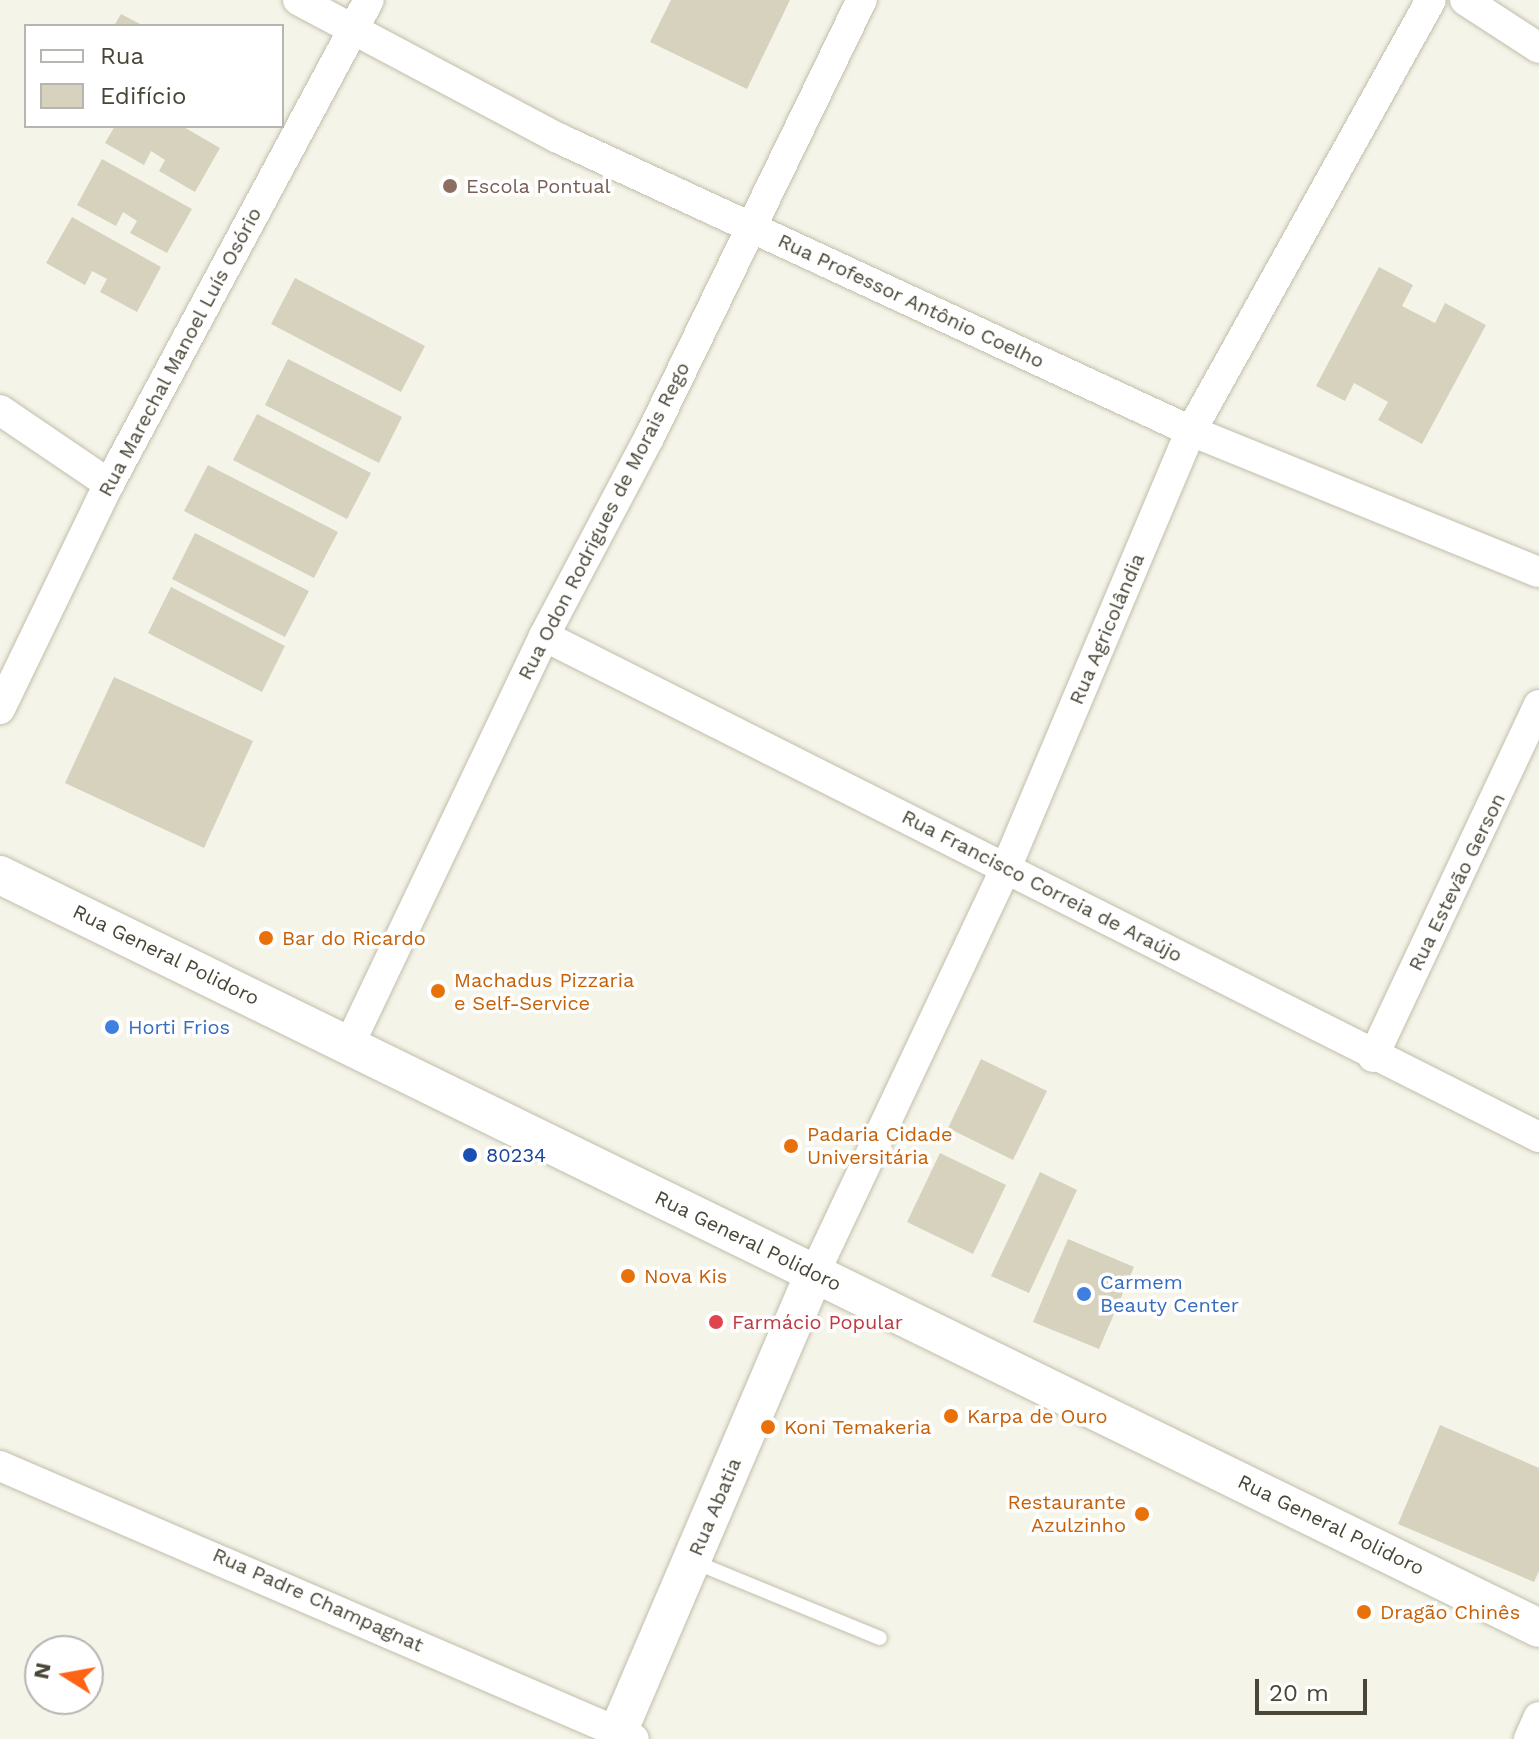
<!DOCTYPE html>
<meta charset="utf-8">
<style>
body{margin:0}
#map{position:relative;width:1539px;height:1739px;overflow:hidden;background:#f5f4e9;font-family:"Work Sans",sans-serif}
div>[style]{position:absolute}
.building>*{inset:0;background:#d7d2be}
.roads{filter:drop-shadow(0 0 2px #c1beab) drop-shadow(0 0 2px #c1beab)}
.service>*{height:14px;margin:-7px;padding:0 7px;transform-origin:7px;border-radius:7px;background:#fff}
.minor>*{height:30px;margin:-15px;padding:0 15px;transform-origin:15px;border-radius:15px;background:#fff}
.tertiary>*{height:38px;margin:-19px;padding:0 19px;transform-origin:19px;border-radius:19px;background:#fff}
.dots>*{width:22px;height:22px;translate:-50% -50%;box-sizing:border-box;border:4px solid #fff;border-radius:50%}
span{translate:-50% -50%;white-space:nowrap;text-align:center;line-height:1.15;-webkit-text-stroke:7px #fff;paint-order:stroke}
.education-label{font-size:20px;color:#785e54}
.left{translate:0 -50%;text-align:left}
.street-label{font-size:20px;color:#494637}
.food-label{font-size:20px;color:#c56008}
.right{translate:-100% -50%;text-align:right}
.shop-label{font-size:20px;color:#366cbe}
.transit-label{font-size:20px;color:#164399}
.health-label{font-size:20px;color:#be3a42}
.legend{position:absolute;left:24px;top:24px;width:260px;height:104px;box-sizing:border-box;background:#fff;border:2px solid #b6b5af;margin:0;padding:10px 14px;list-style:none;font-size:24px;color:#494637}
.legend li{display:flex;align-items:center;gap:16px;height:40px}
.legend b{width:40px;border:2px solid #b6b5af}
.north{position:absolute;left:24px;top:1635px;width:80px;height:80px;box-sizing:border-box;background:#fff;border:2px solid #b6b5af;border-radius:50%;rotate:281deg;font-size:22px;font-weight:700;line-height:32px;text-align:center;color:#494637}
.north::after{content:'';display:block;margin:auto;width:28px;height:36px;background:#ff6416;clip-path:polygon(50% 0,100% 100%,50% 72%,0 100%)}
.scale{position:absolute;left:1255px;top:1679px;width:112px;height:36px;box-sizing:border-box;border:4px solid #494637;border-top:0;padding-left:10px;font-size:24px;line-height:28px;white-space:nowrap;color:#494637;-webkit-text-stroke:6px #fff;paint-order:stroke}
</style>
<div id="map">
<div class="building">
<i style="clip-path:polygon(671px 0,790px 0,747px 89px,650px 42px)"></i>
<i style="clip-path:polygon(121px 14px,144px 26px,114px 26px)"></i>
<i style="clip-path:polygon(115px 126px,182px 126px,220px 148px,195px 192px,159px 171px,165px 160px,151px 151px,144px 165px,105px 143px)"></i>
<i style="clip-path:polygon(102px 159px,192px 209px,167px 253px,130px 233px,137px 221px,123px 212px,116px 226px,77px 205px)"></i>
<i style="clip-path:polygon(72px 217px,161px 267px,137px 312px,100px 292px,107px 279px,92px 271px,85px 285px,46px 263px)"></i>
<i style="clip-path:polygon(1379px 267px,1413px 285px,1402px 306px,1435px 323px,1445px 303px,1486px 325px,1422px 444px,1378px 420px,1388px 402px,1354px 383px,1345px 401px,1316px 386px)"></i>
<i style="clip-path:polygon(295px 278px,425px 346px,401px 392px,271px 324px)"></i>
<i style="clip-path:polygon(288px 359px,402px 417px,379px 463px,265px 405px)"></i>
<i style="clip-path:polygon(257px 414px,371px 473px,347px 519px,233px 460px)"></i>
<i style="clip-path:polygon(208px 465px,338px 532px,314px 578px,184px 511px)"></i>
<i style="clip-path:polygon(195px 533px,309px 591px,285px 637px,172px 579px)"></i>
<i style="clip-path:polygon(171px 587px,285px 646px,262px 692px,148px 633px)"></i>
<i style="clip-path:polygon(114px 677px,253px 741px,204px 848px,65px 783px)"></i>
<i style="clip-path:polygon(981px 1059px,1047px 1091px,1013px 1160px,948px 1128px)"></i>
<i style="clip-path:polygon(940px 1153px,1006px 1185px,973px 1254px,907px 1222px)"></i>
<i style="clip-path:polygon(1040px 1172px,1077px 1190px,1029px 1293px,991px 1276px)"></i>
<i style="clip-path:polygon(1068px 1239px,1134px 1267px,1099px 1349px,1033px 1322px)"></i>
<i style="clip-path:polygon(1440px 1425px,1539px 1468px,1539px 1571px,1534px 1582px,1398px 1524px)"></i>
</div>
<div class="roads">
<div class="service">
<i style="left:692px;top:1561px;width:203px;rotate:22.3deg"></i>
</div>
<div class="minor">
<i style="left:298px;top:0;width:294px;rotate:28deg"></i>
<i style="left:558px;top:138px;width:698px;rotate:24.84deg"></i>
<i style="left:1191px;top:431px;width:375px;rotate:22.1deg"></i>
<i style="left:1465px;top:0;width:88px;rotate:33deg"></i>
<i style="left:0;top:410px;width:132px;rotate:34.2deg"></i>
<i style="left:544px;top:636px;width:1114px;rotate:26.73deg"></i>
<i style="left:0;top:709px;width:250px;rotate:-64.2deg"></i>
<i style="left:109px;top:484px;width:549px;rotate:-61.76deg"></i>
<i style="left:350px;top:1043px;width:451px;rotate:-64.5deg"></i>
<i style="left:544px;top:636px;width:224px;rotate:-62.1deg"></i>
<i style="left:649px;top:438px;width:487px;rotate:-64.1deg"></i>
<i style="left:1373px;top:1057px;width:389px;rotate:-64.8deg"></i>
<i style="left:814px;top:1274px;width:449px;rotate:-64.7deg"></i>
<i style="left:1006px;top:868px;width:475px;rotate:-67.1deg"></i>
<i style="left:1191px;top:431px;width:493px;rotate:-60.9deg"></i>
<i style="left:0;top:1466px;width:690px;rotate:23.3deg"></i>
<i style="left:1529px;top:1739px;width:24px;rotate:-66deg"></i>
</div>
<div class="tertiary">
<i style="left:0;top:875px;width:1713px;rotate:26.07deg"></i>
<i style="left:615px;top:1739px;width:506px;rotate:-66.83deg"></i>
</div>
</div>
<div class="dots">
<i style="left:450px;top:186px;background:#8d6e63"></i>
<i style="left:266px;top:938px;background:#e8710a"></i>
<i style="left:438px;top:991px;background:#e8710a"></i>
<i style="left:112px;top:1027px;background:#3f7fe0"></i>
<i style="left:791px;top:1146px;background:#e8710a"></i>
<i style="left:470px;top:1155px;background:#1a4fb4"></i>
<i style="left:628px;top:1276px;background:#e8710a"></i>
<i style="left:1084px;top:1294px;background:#3f7fe0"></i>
<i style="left:716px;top:1322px;background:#e0444e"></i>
<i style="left:951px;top:1416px;background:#e8710a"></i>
<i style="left:768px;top:1427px;background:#e8710a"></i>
<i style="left:1142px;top:1514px;background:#e8710a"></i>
<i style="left:1364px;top:1612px;background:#e8710a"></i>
</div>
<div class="education-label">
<span class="left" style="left:466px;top:186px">Escola Pontual</span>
</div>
<div class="street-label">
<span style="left:911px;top:301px;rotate:25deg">Rua Professor Antônio Coelho</span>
<span style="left:180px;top:352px;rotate:-62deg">Rua Marechal Manoel Luís Osório</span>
<span style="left:604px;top:521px;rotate:-63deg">Rua Odon Rodrigues de Morais Rego</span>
<span style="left:1107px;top:629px;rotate:-67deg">Rua Agricolândia</span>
<span style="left:1457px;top:882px;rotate:-64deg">Rua Estevão Gerson</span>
<span style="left:1042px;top:886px;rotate:27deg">Rua Francisco Correia de Araújo</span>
<span style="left:166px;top:955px;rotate:26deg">Rua General Polidoro</span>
<span style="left:748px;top:1241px;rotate:26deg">Rua General Polidoro</span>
<span style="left:715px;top:1507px;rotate:-67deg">Rua Abatia</span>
<span style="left:1331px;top:1525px;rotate:26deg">Rua General Polidoro</span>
<span style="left:318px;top:1600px;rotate:24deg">Rua Padre Champagnat</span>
</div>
<div class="food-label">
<span class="left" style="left:282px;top:938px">Bar do Ricardo</span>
<span class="left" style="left:454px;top:992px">Machadus Pizzaria<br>e Self-Service</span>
<span class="left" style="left:807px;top:1146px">Padaria Cidade<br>Universitária</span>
<span class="left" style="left:644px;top:1276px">Nova Kis</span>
<span class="left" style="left:967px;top:1416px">Karpa de Ouro</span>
<span class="left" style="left:784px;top:1427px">Koni Temakeria</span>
<span class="right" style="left:1126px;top:1514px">Restaurante<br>Azulzinho</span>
<span class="left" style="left:1380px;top:1612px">Dragão Chinês</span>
</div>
<div class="shop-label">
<span class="left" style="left:128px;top:1027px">Horti Frios</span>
<span class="left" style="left:1100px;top:1294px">Carmem<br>Beauty Center</span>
</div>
<div class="transit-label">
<span class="left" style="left:486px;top:1155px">80234</span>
</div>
<div class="health-label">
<span class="left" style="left:732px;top:1322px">Farmácio Popular</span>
</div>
<ul class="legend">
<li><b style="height:10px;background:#fff"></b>Rua</li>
<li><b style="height:22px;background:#d7d2be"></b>Edifício</li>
</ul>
<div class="north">N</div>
<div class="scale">20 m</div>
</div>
